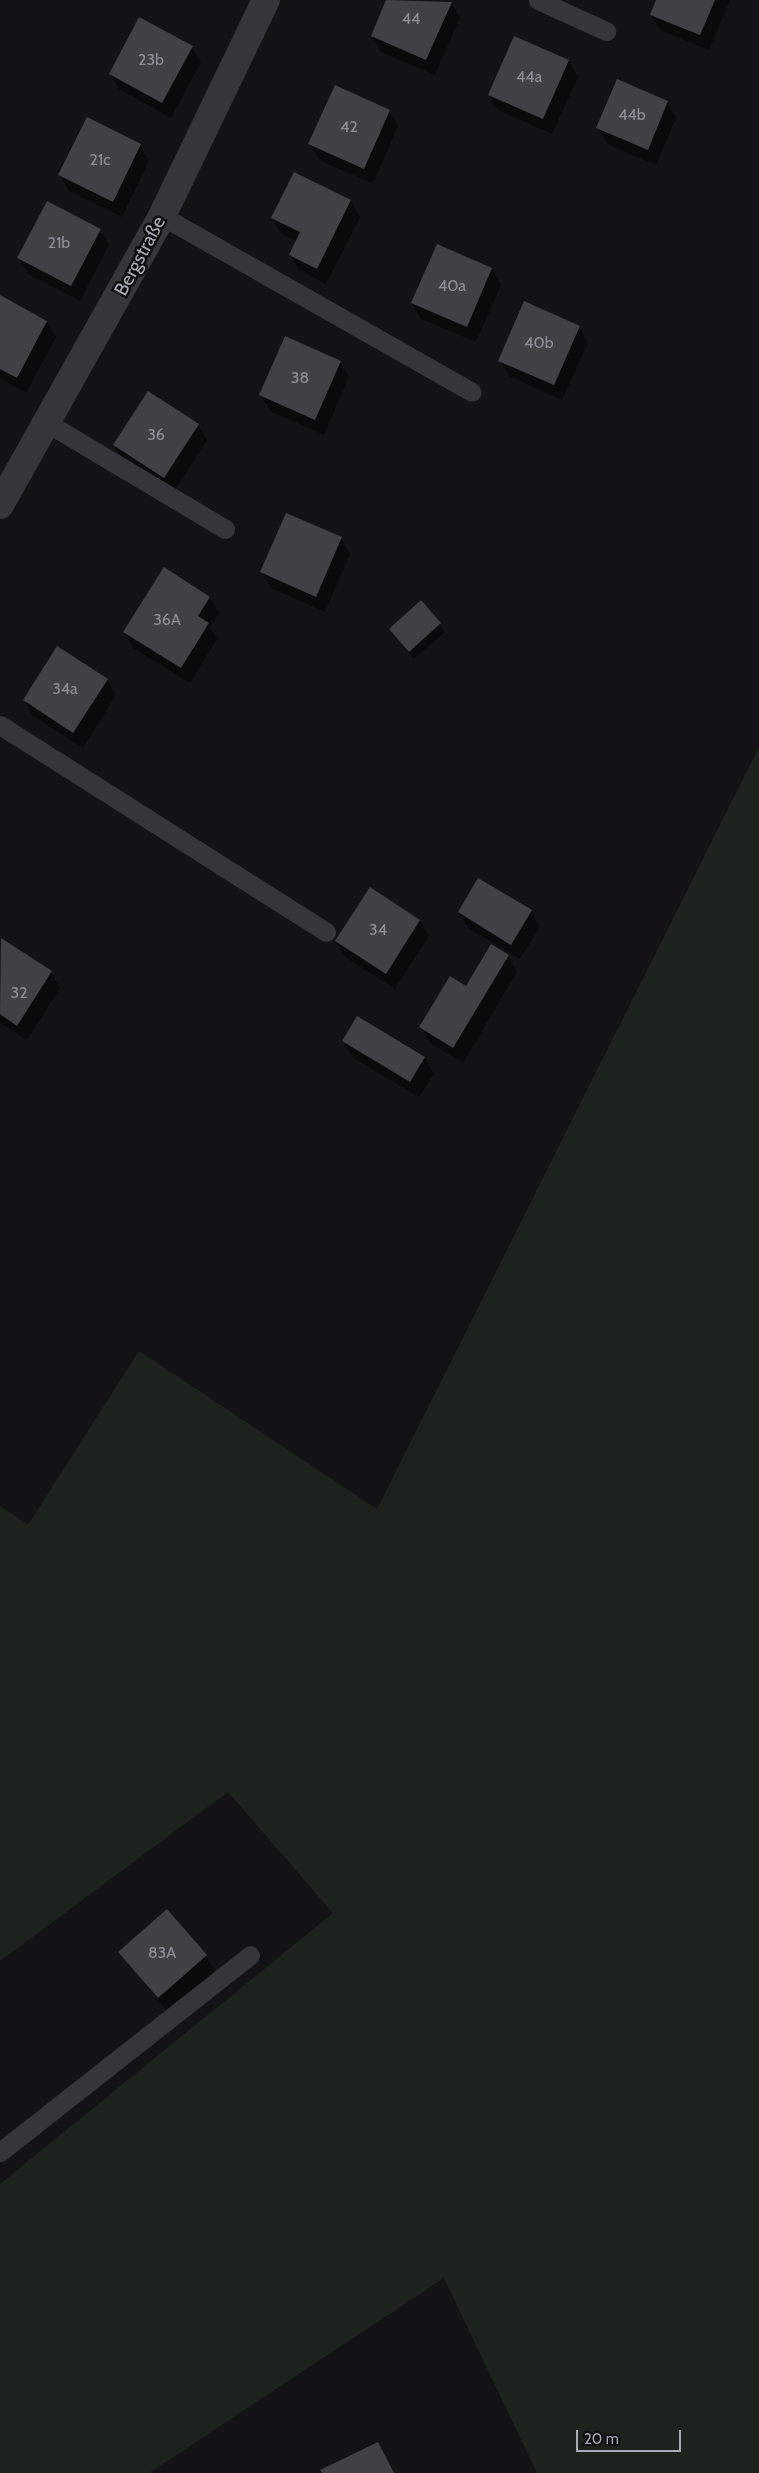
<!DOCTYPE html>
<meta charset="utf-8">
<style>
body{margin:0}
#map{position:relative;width:759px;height:2473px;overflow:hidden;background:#131315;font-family:Cabin,sans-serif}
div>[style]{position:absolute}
.green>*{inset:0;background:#1c231c}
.shadow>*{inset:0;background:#0007}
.building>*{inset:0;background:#3f4145}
.lane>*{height:19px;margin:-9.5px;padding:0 9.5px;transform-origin:9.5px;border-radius:9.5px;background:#34363a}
.street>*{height:28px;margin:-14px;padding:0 14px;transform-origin:14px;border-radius:14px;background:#34363a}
span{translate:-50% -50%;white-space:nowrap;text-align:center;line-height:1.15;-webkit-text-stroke:5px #0e0e10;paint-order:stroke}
.number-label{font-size:16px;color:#8c9099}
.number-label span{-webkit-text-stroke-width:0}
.street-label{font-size:19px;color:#a5abb5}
.scale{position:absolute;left:576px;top:2430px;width:105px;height:22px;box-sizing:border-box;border:2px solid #a5abb5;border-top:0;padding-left:6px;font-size:15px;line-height:18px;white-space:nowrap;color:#a5abb5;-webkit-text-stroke:4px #0e0e10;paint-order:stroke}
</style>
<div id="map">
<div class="green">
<i style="clip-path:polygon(759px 747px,759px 2473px,537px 2473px,444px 2278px,149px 2473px,0 2473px,0 2184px,333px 1913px,228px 1792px,0 1961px,0 1506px,28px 1525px,139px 1351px,377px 1509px)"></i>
</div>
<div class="shadow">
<i style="clip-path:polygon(388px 0,451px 3px,460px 18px,435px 75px,381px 52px,372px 36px)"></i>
<i style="clip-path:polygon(657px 0,730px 0,709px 50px,660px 30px,651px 15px)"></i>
<i style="clip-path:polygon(514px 37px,569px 61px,578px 77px,552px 134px,498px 110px,489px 95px)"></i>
<i style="clip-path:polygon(192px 47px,201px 62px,171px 118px,119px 89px,110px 74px)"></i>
<i style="clip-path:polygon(667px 102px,676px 118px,656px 165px,607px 144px,598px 128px)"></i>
<i style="clip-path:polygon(389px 111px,398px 126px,373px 184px,319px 160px,310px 144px)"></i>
<i style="clip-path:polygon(140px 145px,149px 161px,122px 217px,69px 191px,60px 175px)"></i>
<i style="clip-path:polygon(295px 173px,351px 201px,360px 217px,326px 284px,299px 270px,290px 255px,297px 241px,281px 234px,272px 218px)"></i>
<i style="clip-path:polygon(100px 230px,109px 245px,80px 301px,28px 274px,19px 258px)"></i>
<i style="clip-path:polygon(438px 245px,492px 269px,501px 285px,476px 342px,421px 319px,412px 303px)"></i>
<i style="clip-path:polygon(0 296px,47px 322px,56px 337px,26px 393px,0 378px)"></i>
<i style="clip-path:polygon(579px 327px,588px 343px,562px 400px,509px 376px,500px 360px)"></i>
<i style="clip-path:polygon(340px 362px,349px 377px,324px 435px,270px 411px,261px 395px)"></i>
<i style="clip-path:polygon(198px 425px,207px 440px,173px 493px,123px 461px,114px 445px)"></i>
<i style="clip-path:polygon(341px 538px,350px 554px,325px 612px,271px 588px,262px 572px)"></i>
<i style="clip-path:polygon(210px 597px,219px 613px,210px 627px,217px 639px,190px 683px,133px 648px,124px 632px)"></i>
<i style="clip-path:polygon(421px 602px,445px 632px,414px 659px,391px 629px)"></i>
<i style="clip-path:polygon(107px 679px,116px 695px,83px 748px,33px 716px,24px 700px)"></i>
<i style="clip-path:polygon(531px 911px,540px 927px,520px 959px,468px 928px,459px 912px)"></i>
<i style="clip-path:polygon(420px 920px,429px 936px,395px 989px,345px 957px,336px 941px)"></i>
<i style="clip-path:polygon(2px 940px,51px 972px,60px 988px,27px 1040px,0 1023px)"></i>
<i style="clip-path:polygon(508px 956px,517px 972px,463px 1063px,430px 1043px,421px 1027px)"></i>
<i style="clip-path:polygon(357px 1017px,425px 1058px,434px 1074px,419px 1097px,352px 1057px,343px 1041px)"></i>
<i style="clip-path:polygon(120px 1952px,206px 1956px,215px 1971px,168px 2012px)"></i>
</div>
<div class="building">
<i style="clip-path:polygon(386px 0,452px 2px,426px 60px,371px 36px)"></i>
<i style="clip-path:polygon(656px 0,715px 0,700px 35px,650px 15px)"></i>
<i style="clip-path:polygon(139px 17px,193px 46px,162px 103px,109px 74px)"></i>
<i style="clip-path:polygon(514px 36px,569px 60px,543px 119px,488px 95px)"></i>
<i style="clip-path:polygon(617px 79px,668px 101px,648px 150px,596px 128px)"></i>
<i style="clip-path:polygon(335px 85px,390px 110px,364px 169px,308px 144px)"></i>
<i style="clip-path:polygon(87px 117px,141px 144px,113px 202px,58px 175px)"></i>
<i style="clip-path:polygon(294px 172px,351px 200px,317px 269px,289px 255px,300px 232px,271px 218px)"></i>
<i style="clip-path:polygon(47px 201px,101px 229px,71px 286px,17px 258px)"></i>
<i style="clip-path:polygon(437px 244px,492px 268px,467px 327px,411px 303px)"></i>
<i style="clip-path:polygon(0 295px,47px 321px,17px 378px,0 369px)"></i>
<i style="clip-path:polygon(524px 301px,580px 326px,554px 385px,498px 361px)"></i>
<i style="clip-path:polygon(285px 336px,341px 361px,315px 420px,259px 395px)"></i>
<i style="clip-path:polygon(148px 391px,199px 424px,164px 478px,113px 445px)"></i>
<i style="clip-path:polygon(286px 513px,342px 537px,316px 597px,260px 572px)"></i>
<i style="clip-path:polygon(164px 567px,210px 597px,198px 616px,209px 623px,181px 668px,123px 632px)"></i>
<i style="clip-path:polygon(421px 600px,441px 623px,409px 652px,389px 629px)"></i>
<i style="clip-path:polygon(57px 646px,108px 679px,73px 733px,23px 700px)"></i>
<i style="clip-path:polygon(478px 878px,532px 910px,511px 945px,458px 912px)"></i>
<i style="clip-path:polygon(370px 887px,420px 920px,386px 974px,335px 941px)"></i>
<i style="clip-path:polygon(1px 938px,52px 971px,17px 1026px,0 1014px)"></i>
<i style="clip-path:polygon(491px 944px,509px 955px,453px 1048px,419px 1027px,450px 976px,466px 986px)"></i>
<i style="clip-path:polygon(357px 1016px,425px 1057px,410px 1082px,342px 1041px)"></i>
<i style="clip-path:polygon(167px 1909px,207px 1955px,158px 1998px,118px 1952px)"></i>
<i style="clip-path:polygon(378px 2442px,394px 2473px,322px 2473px,320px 2470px)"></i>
</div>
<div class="lane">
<i style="left:538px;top:0;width:75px;rotate:24.5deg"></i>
<i style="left:162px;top:216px;width:356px;rotate:29.6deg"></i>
<i style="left:49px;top:424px;width:205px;rotate:30.8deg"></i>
<i style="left:0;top:725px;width:386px;rotate:32.4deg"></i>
<i style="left:0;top:2152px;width:318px;rotate:-38.2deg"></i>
</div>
<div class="street">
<i style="left:0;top:505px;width:331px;rotate:-60.7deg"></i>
<i style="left:162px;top:216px;width:240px;rotate:-64.3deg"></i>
</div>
<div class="number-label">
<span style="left:411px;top:19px">44</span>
<span style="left:151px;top:60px">23b</span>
<span style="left:529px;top:77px">44a</span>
<span style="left:632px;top:115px">44b</span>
<span style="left:349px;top:127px">42</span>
<span style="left:100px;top:160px">21c</span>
<span style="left:59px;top:243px">21b</span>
<span style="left:452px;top:286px">40a</span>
<span style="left:539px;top:343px">40b</span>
<span style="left:300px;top:378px">38</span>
<span style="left:156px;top:435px">36</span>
<span style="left:167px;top:620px">36A</span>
<span style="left:65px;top:689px">34a</span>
<span style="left:378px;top:930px">34</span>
<span style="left:19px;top:993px">32</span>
<span style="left:162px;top:1953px">83A</span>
</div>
<div class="street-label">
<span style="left:140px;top:256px;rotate:-62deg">Bergstraße</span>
</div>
<div class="scale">20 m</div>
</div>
